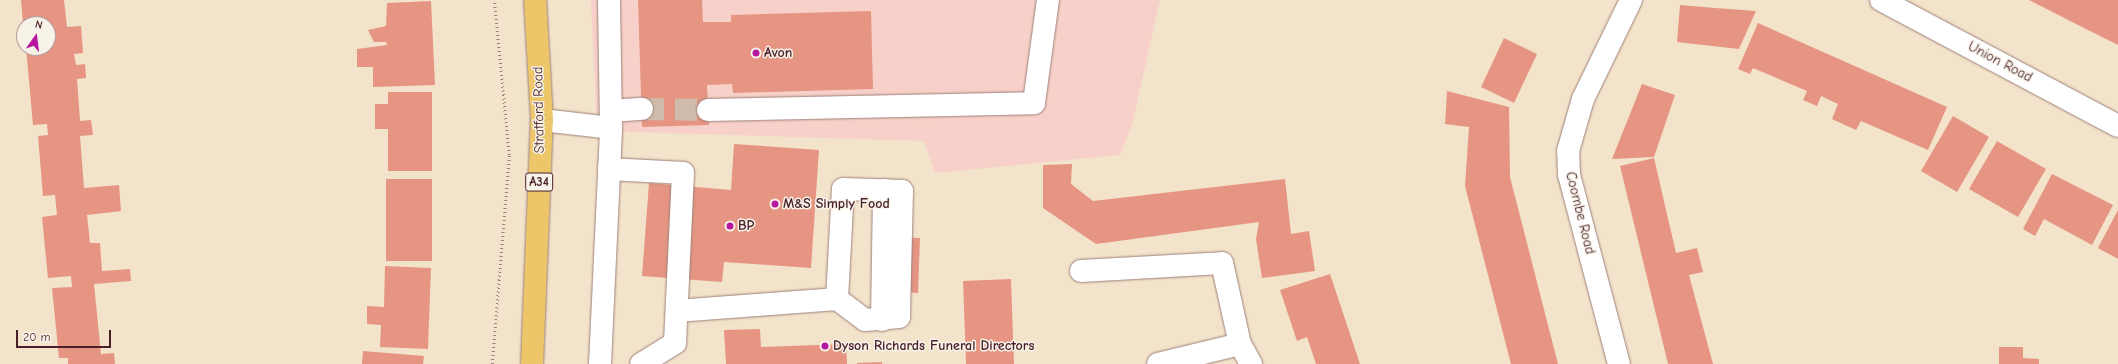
<!DOCTYPE html>
<style>
body{margin:0}
#map{position:relative;width:2118px;height:364px;overflow:hidden;background:#f3e3cb;font-family:"Comic Neue",sans-serif}
div>[style]{position:absolute}
.built>*{inset:0;background:#f7d1c9}
.building>*{inset:0;background:#e59582}
.minor-tunnel>*{height:22px;margin-top:-11px;transform-origin:0;background:repeating-linear-gradient(90deg,#d1bcab 0 22px,transparent 0 33px)}
.path>*{height:2.5px;margin-top:-1.25px;transform-origin:0;background:repeating-linear-gradient(90deg,#9e817b 0 1px,transparent 0 4px)}
.roads{filter:drop-shadow(0 0 1px #9e817b) drop-shadow(0 0 1px #9e817b)}
.minor>*{height:22px;margin:-11px;padding:0 11px;transform-origin:11px;border-radius:11px;background:#fff}
.highway>*{height:22px;margin:-11px;padding:0 11px;transform-origin:11px;border-radius:11px;background:#ecc669}
.dots>*{width:11px;height:11px;translate:-50% -50%;box-sizing:border-box;border:2px solid #f7f3e8;border-radius:50%}
span{translate:-50% -50%;white-space:nowrap;text-align:center;line-height:1.15;-webkit-text-stroke:3px #f7f3e8;paint-order:stroke}
.shield-label span{padding:1px 3px;background:#f7f3e8;border:1px solid;border-radius:3px;-webkit-text-stroke-width:0}
.shield-label{font-size:13px;color:#4a1f2b;font-weight:700}
.poi-label{font-size:14px;color:#4a1f2b;font-weight:700}
.left{translate:0 -50%;text-align:left}
.street-label{font-size:14px;color:#4a1f2b}
.north{position:absolute;left:16px;top:16px;width:40px;height:40px;box-sizing:border-box;background:#f7f3e8;border:1px solid #b29e9c;border-radius:50%;rotate:14deg;font-size:11px;font-weight:700;line-height:16px;text-align:center;color:#4a1f2b}
.north::after{content:'';display:block;margin:auto;width:14px;height:18px;background:#b5179e;clip-path:polygon(50% 0,100% 100%,50% 72%,0 100%)}
.scale{position:absolute;left:16px;top:330px;width:95px;height:18px;box-sizing:border-box;border:2px solid #4a1f2b;border-top:0;padding-left:5px;font-size:12px;line-height:14px;white-space:nowrap;color:#4a1f2b;-webkit-text-stroke:3px #f7f3e8;paint-order:stroke}
</style>
<div id="map">
<div class="built">
<i style="clip-path:polygon(591px 0,1160px 0,1132px 125px,1120px 155px,935px 173px,924px 141px,597px 131px)"></i>
</div>
<div class="building">
<i style="clip-path:polygon(21px 0,64px 0,67px 27px,81px 26px,83px 53px,74px 54px,76px 65px,85px 64px,86px 78px,77px 79px,80px 121px,91px 120px,93px 135px,80px 136px,84px 188px,119px 185px,121px 211px,87px 215px,90px 243px,100px 243px,102px 271px,130px 269px,131px 281px,94px 284px,101px 354px,114px 353px,115px 364px,68px 364px,68px 358px,59px 358px,52px 288px,72px 287px,71px 276px,48px 278px,42px 217px,57px 215px,55px 195px,43px 196px,38px 136px,48px 135px,47px 124px,33px 125px,26px 48px,48px 48px,48px 24px,23px 24px)"></i>
<i style="clip-path:polygon(638px 0,702px 0,703px 22px,731px 22px,731px 15px,871px 11px,873px 89px,733px 93px,732px 84px,707px 85px,709px 125px,642px 127px)"></i>
<i style="clip-path:polygon(2029px 0,2118px 0,2118px 45px,2080px 26px)"></i>
<i style="clip-path:polygon(431px 1px,435px 85px,373px 87px,373px 67px,357px 67px,357px 49px,387px 45px,386px 42px,374px 42px,368px 30px,386px 26px,387px 3px)"></i>
<i style="clip-path:polygon(1680px 5px,1715px 8px,1756px 11px,1739px 49px,1677px 42px)"></i>
<i style="clip-path:polygon(1758px 23px,1947px 107px,1928px 150px,1861px 121px,1856px 130px,1832px 119px,1838px 104px,1821px 96px,1817px 106px,1803px 100px,1807px 91px,1753px 68px,1750px 74px,1738px 69px)"></i>
<i style="clip-path:polygon(1504px 38px,1537px 54px,1514px 103px,1481px 87px)"></i>
<i style="clip-path:polygon(1642px 84px,1675px 95px,1654px 157px,1612px 159px)"></i>
<i style="clip-path:polygon(1447px 91px,1509px 107px,1510px 177px,1558px 364px,1511px 364px,1465px 186px,1469px 127px,1445px 124px)"></i>
<i style="clip-path:polygon(388px 92px,432px 92px,432px 171px,388px 171px,388px 129px,375px 129px,375px 104px,388px 104px)"></i>
<i style="clip-path:polygon(1953px 116px,1989px 137px,1957px 192px,1921px 171px)"></i>
<i style="clip-path:polygon(1997px 141px,2046px 169px,2018px 217px,1969px 189px)"></i>
<i style="clip-path:polygon(734px 144px,819px 150px,811px 268px,724px 262px,722px 282px,642px 276px,649px 183px,731px 190px)"></i>
<i style="clip-path:polygon(1654px 158px,1676px 253px,1697px 248px,1703px 272px,1689px 275px,1713px 364px,1668px 364px,1620px 166px)"></i>
<i style="clip-path:polygon(1072px 164px,1071px 184px,1093px 201px,1285px 179px,1291px 234px,1309px 231px,1315px 271px,1262px 278px,1256px 239px,1259px 222px,1096px 244px,1043px 208px,1043px 165px)"></i>
<i style="clip-path:polygon(2052px 174px,2113px 205px,2092px 245px,2044px 219px,2035px 236px,2023px 229px)"></i>
<i style="clip-path:polygon(386px 179px,432px 179px,432px 261px,386px 261px)"></i>
<i style="clip-path:polygon(2118px 210px,2118px 259px,2098px 248px)"></i>
<i style="clip-path:polygon(893px 237px,920px 238px,918px 293px,903px 292px)"></i>
<i style="clip-path:polygon(385px 266px,431px 268px,428px 349px,380px 347px,381px 325px,367px 324px,367px 306px,384px 307px)"></i>
<i style="clip-path:polygon(1330px 274px,1360px 364px,1316px 364px,1307px 337px,1297px 341px,1280px 290px)"></i>
<i style="clip-path:polygon(1011px 279px,1014px 364px,966px 364px,963px 281px)"></i>
<i style="clip-path:polygon(760px 329px,761px 347px,846px 344px,847px 364px,726px 364px,724px 330px)"></i>
<i style="clip-path:polygon(1999px 347px,2023px 347px,2023px 358px,2039px 359px,2039px 364px,1999px 364px)"></i>
<i style="clip-path:polygon(363px 351px,424px 356px,423px 364px,362px 364px)"></i>
<i style="clip-path:polygon(882px 362px,882px 364px,857px 364px,857px 363px)"></i>
</div>
<div class="minor-tunnel">
<i style="left:642px;top:109px;width:66px;rotate:0.9deg"></i>
</div>
<div class="path">
<i style="left:492px;top:364px;width:210px;rotate:-85.3deg"></i>
<i style="left:509px;top:155px;width:156px;rotate:-95.5deg"></i>
</div>
<div class="roads">
<div class="minor">
<i style="left:1881px;top:0;width:268px;rotate:28deg"></i>
<i style="left:708px;top:110px;width:326px;rotate:-1.2deg"></i>
<i style="left:1034px;top:103px;width:104px;rotate:-82.3deg"></i>
<i style="left:611px;top:111px;width:31px;rotate:-4deg"></i>
<i style="left:542px;top:120px;width:69px;rotate:6.6deg"></i>
<i style="left:609px;top:169px;width:74px;rotate:3.1deg"></i>
<i style="left:683px;top:173px;width:170px;rotate:92.7deg"></i>
<i style="left:675px;top:343px;width:40px;rotate:148deg"></i>
<i style="left:1081px;top:271px;width:141px;rotate:-3.2deg"></i>
<i style="left:1222px;top:263px;width:83px;rotate:77.5deg"></i>
<i style="left:677px;top:311px;width:160px;rotate:-4.3deg"></i>
<i style="left:837px;top:299px;width:110px;rotate:-86.9deg"></i>
<i style="left:843px;top:189px;width:59px;rotate:1.9deg"></i>
<i style="left:902px;top:191px;width:126px;rotate:91.4deg"></i>
<i style="left:899px;top:317px;width:34px;rotate:175deg"></i>
<i style="left:865px;top:320px;width:35px;rotate:-143deg"></i>
<i style="left:882px;top:320px;width:130px;rotate:-89.1deg"></i>
<i style="left:600px;top:364px;width:236px;rotate:-87.3deg"></i>
<i style="left:611px;top:128px;width:128px;rotate:-90.9deg"></i>
<i style="left:1158px;top:364px;width:84px;rotate:-13.7deg"></i>
<i style="left:1240px;top:344px;width:23px;rotate:61deg"></i>
<i style="left:1619px;top:364px;width:196px;rotate:-104.8deg"></i>
<i style="left:1569px;top:175px;width:24px;rotate:-92deg"></i>
<i style="left:1568px;top:151px;width:54px;rotate:-73.9deg"></i>
<i style="left:1583px;top:99px;width:110px;rotate:-64.1deg"></i>
</div>
<div class="highway">
<i style="left:532px;top:364px;width:244px;rotate:-87.7deg"></i>
<i style="left:542px;top:120px;width:120px;rotate:-93.3deg"></i>
</div>
</div>
<div class="dots">
<i style="left:756px;top:53px;background:#b5179e"></i>
<i style="left:775px;top:204px;background:#b5179e"></i>
<i style="left:730px;top:226px;background:#b5179e"></i>
<i style="left:825px;top:346px;background:#b5179e"></i>
</div>
<div class="shield-label">
<span style="left:539px;top:182px">A34</span>
</div>
<div class="poi-label">
<span class="left" style="left:764px;top:53px">Avon</span>
<span class="left" style="left:783px;top:204px">M&amp;S Simply Food</span>
<span class="left" style="left:738px;top:226px">BP</span>
<span class="left" style="left:833px;top:346px">Dyson Richards Funeral Directors</span>
</div>
<div class="street-label">
<span style="left:2000px;top:62px;rotate:28deg">Union Road</span>
<span style="left:539px;top:110px;rotate:-91deg">Stratford Road</span>
<span style="left:1580px;top:213px;rotate:76deg">Coombe Road</span>
</div>
<div class="north">N</div>
<div class="scale">20 m</div>
</div>
